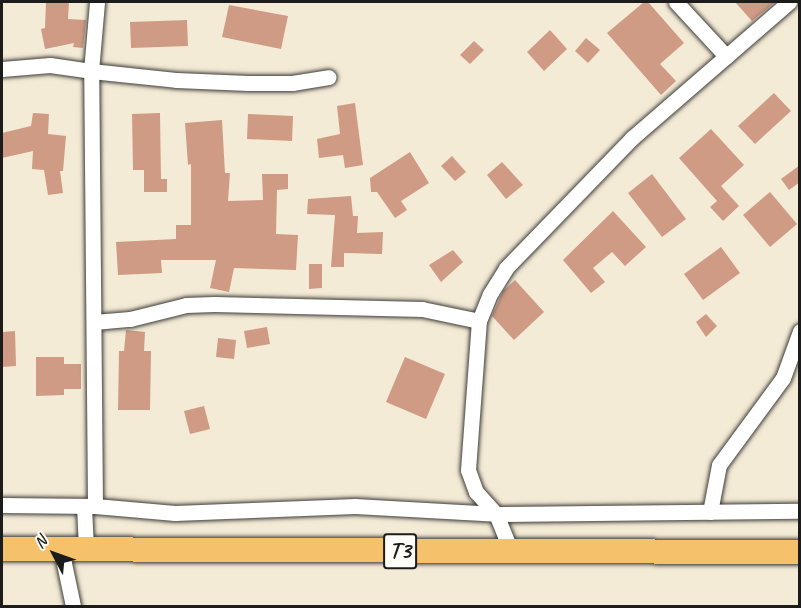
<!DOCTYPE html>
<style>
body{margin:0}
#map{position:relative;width:801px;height:608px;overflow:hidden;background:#f4ebd6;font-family:Caveat,sans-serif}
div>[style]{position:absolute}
.building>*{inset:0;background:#cf9b84}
.roads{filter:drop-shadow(0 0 2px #3c3b38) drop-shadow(0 0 2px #3c3b38)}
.minor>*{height:15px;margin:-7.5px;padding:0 7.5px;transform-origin:7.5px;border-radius:7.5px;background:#fff}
.trunk>*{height:24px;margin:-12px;padding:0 12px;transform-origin:12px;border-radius:12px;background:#f5c16b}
span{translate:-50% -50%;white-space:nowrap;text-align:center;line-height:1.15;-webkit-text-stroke:6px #fdfcf7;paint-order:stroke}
.shield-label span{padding:2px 4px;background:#fdfcf7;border:2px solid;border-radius:4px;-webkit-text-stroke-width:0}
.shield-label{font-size:24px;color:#1c1c1c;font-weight:700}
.frame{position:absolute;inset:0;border:3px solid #1c1c1c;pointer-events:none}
.north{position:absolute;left:24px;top:524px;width:60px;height:60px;-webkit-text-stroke:4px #fdfcf7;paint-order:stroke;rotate:311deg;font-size:16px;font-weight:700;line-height:24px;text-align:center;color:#1c1c1c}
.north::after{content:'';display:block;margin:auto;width:21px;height:27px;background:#1c1c1c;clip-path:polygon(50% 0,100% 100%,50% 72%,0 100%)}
</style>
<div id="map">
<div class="building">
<i style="clip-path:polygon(46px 2px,69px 2px,68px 19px,86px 20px,83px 48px,73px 47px,74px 43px,45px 49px,41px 29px,45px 28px)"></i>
<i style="clip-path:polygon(644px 2px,648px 2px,684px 43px,660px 64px,676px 81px,661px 95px,607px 33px)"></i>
<i style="clip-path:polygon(735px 2px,775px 2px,752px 21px)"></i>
<i style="clip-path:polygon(229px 5px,288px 16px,281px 49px,222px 37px)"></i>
<i style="clip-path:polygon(187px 20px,188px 46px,131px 48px,130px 22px)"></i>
<i style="clip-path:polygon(550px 30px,567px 49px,544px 71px,527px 52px)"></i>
<i style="clip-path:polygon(586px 38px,600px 50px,588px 63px,575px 51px)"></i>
<i style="clip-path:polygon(474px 41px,484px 50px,470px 64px,460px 55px)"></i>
<i style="clip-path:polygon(774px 93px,791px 111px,755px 144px,738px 126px)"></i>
<i style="clip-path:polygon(355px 103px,363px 165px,345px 168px,343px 155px,319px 158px,317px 139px,340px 134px,337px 106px)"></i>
<i style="clip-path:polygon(33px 113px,49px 114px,48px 134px,66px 136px,63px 171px,60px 171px,63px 193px,48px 195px,44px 170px,32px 169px,33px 151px,2px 158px,2px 133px,31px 126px)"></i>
<i style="clip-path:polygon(160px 113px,161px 179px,167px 179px,167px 192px,144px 192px,144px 170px,133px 170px,132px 114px)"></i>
<i style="clip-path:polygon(248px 114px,293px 116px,292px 141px,247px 139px)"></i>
<i style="clip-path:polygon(222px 120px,225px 173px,230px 173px,228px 201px,263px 200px,262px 174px,288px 174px,288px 189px,277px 190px,276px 234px,298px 235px,296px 270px,234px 268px,229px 292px,210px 288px,216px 260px,161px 260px,162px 273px,118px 275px,116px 242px,176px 239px,176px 225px,191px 225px,191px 164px,188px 165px,185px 123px)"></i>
<i style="clip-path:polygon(711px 129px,744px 165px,721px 186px,739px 206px,723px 221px,710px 207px,717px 201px,679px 158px)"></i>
<i style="clip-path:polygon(410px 152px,429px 183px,401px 201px,407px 210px,395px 218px,377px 192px,371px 192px,370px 178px)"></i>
<i style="clip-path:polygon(452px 156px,466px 172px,455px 181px,441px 166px)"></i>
<i style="clip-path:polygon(502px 162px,523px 185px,506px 199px,487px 175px)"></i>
<i style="clip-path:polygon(800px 165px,800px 182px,789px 190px,781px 179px)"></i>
<i style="clip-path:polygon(652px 174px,686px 219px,662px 237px,628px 193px)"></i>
<i style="clip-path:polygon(770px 192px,797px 224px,770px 247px,743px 215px)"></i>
<i style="clip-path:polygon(351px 196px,353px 216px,358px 216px,357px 233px,383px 232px,382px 254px,344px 253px,344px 267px,331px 267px,335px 215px,307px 214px,308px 199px)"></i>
<i style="clip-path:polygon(613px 211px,646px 247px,625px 266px,612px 252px,593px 268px,605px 282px,591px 293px,563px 260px)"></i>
<i style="clip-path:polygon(721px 247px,740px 273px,703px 300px,684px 274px)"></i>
<i style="clip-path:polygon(453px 250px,463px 262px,441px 282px,429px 265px)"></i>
<i style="clip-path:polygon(309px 264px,322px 264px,322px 288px,309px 289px)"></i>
<i style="clip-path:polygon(515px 280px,544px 312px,514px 340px,492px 316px,503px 291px)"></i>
<i style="clip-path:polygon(706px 314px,717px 326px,706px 337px,696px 322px)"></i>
<i style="clip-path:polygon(267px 327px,270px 344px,247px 348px,244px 331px)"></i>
<i style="clip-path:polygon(126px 330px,145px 332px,144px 351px,151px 351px,150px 410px,118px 410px,119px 351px,124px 351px)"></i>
<i style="clip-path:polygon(15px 331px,16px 366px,2px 367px,2px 332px)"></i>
<i style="clip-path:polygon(218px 338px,236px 340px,234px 359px,216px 357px)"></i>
<i style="clip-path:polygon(36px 357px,64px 357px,64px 364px,81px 364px,81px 389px,64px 389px,64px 395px,36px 396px)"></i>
<i style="clip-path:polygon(405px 357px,445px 374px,426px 419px,386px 402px)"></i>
<i style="clip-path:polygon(204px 406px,210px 429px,190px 434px,184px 411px)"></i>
</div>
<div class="roads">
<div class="minor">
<i style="left:676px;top:2px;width:74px;rotate:47.2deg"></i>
<i style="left:2px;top:69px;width:48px;rotate:-4.8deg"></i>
<i style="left:50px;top:65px;width:41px;rotate:8.3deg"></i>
<i style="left:91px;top:71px;width:69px;rotate:-85deg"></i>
<i style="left:94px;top:322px;width:36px;rotate:-5deg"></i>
<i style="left:130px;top:319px;width:58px;rotate:-14deg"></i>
<i style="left:186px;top:305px;width:28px;rotate:-2deg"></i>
<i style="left:214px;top:304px;width:208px;rotate:1.4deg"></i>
<i style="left:422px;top:309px;width:58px;rotate:11.9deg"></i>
<i style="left:2px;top:505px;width:93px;rotate:0.6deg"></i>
<i style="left:95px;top:506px;width:80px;rotate:5deg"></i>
<i style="left:175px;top:513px;width:180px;rotate:-2.2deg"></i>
<i style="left:355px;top:506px;width:141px;rotate:3.2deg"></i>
<i style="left:496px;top:514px;width:304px;rotate:-0.6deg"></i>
<i style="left:84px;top:506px;width:43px;rotate:87.3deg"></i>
<i style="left:95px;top:506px;width:435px;rotate:-90.5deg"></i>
<i style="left:91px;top:71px;width:85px;rotate:6deg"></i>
<i style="left:176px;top:80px;width:72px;rotate:2.4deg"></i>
<i style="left:248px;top:83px;width:44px"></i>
<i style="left:292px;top:83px;width:37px;rotate:-9deg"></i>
<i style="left:710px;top:512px;width:48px;rotate:-79.2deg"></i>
<i style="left:719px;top:465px;width:108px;rotate:-53.7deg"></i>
<i style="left:783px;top:378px;width:50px;rotate:-70.1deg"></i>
<i style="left:61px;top:549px;width:58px;rotate:78.1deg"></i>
<i style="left:511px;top:551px;width:40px;rotate:-112deg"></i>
<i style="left:496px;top:514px;width:30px;rotate:-132deg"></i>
<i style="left:476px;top:492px;width:23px;rotate:-110deg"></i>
<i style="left:468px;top:470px;width:149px;rotate:-85.8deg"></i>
<i style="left:479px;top:321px;width:29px;rotate:-68deg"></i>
<i style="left:490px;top:294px;width:31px;rotate:-58deg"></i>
<i style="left:506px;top:268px;width:181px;rotate:-45.9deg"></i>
<i style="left:632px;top:138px;width:208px;rotate:-40.9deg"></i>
</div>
<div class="trunk">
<i style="left:2px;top:549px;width:798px;rotate:0.22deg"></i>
</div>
</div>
<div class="shield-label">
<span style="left:400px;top:551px">T3</span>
</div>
<div class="frame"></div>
<div class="north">N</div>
</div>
